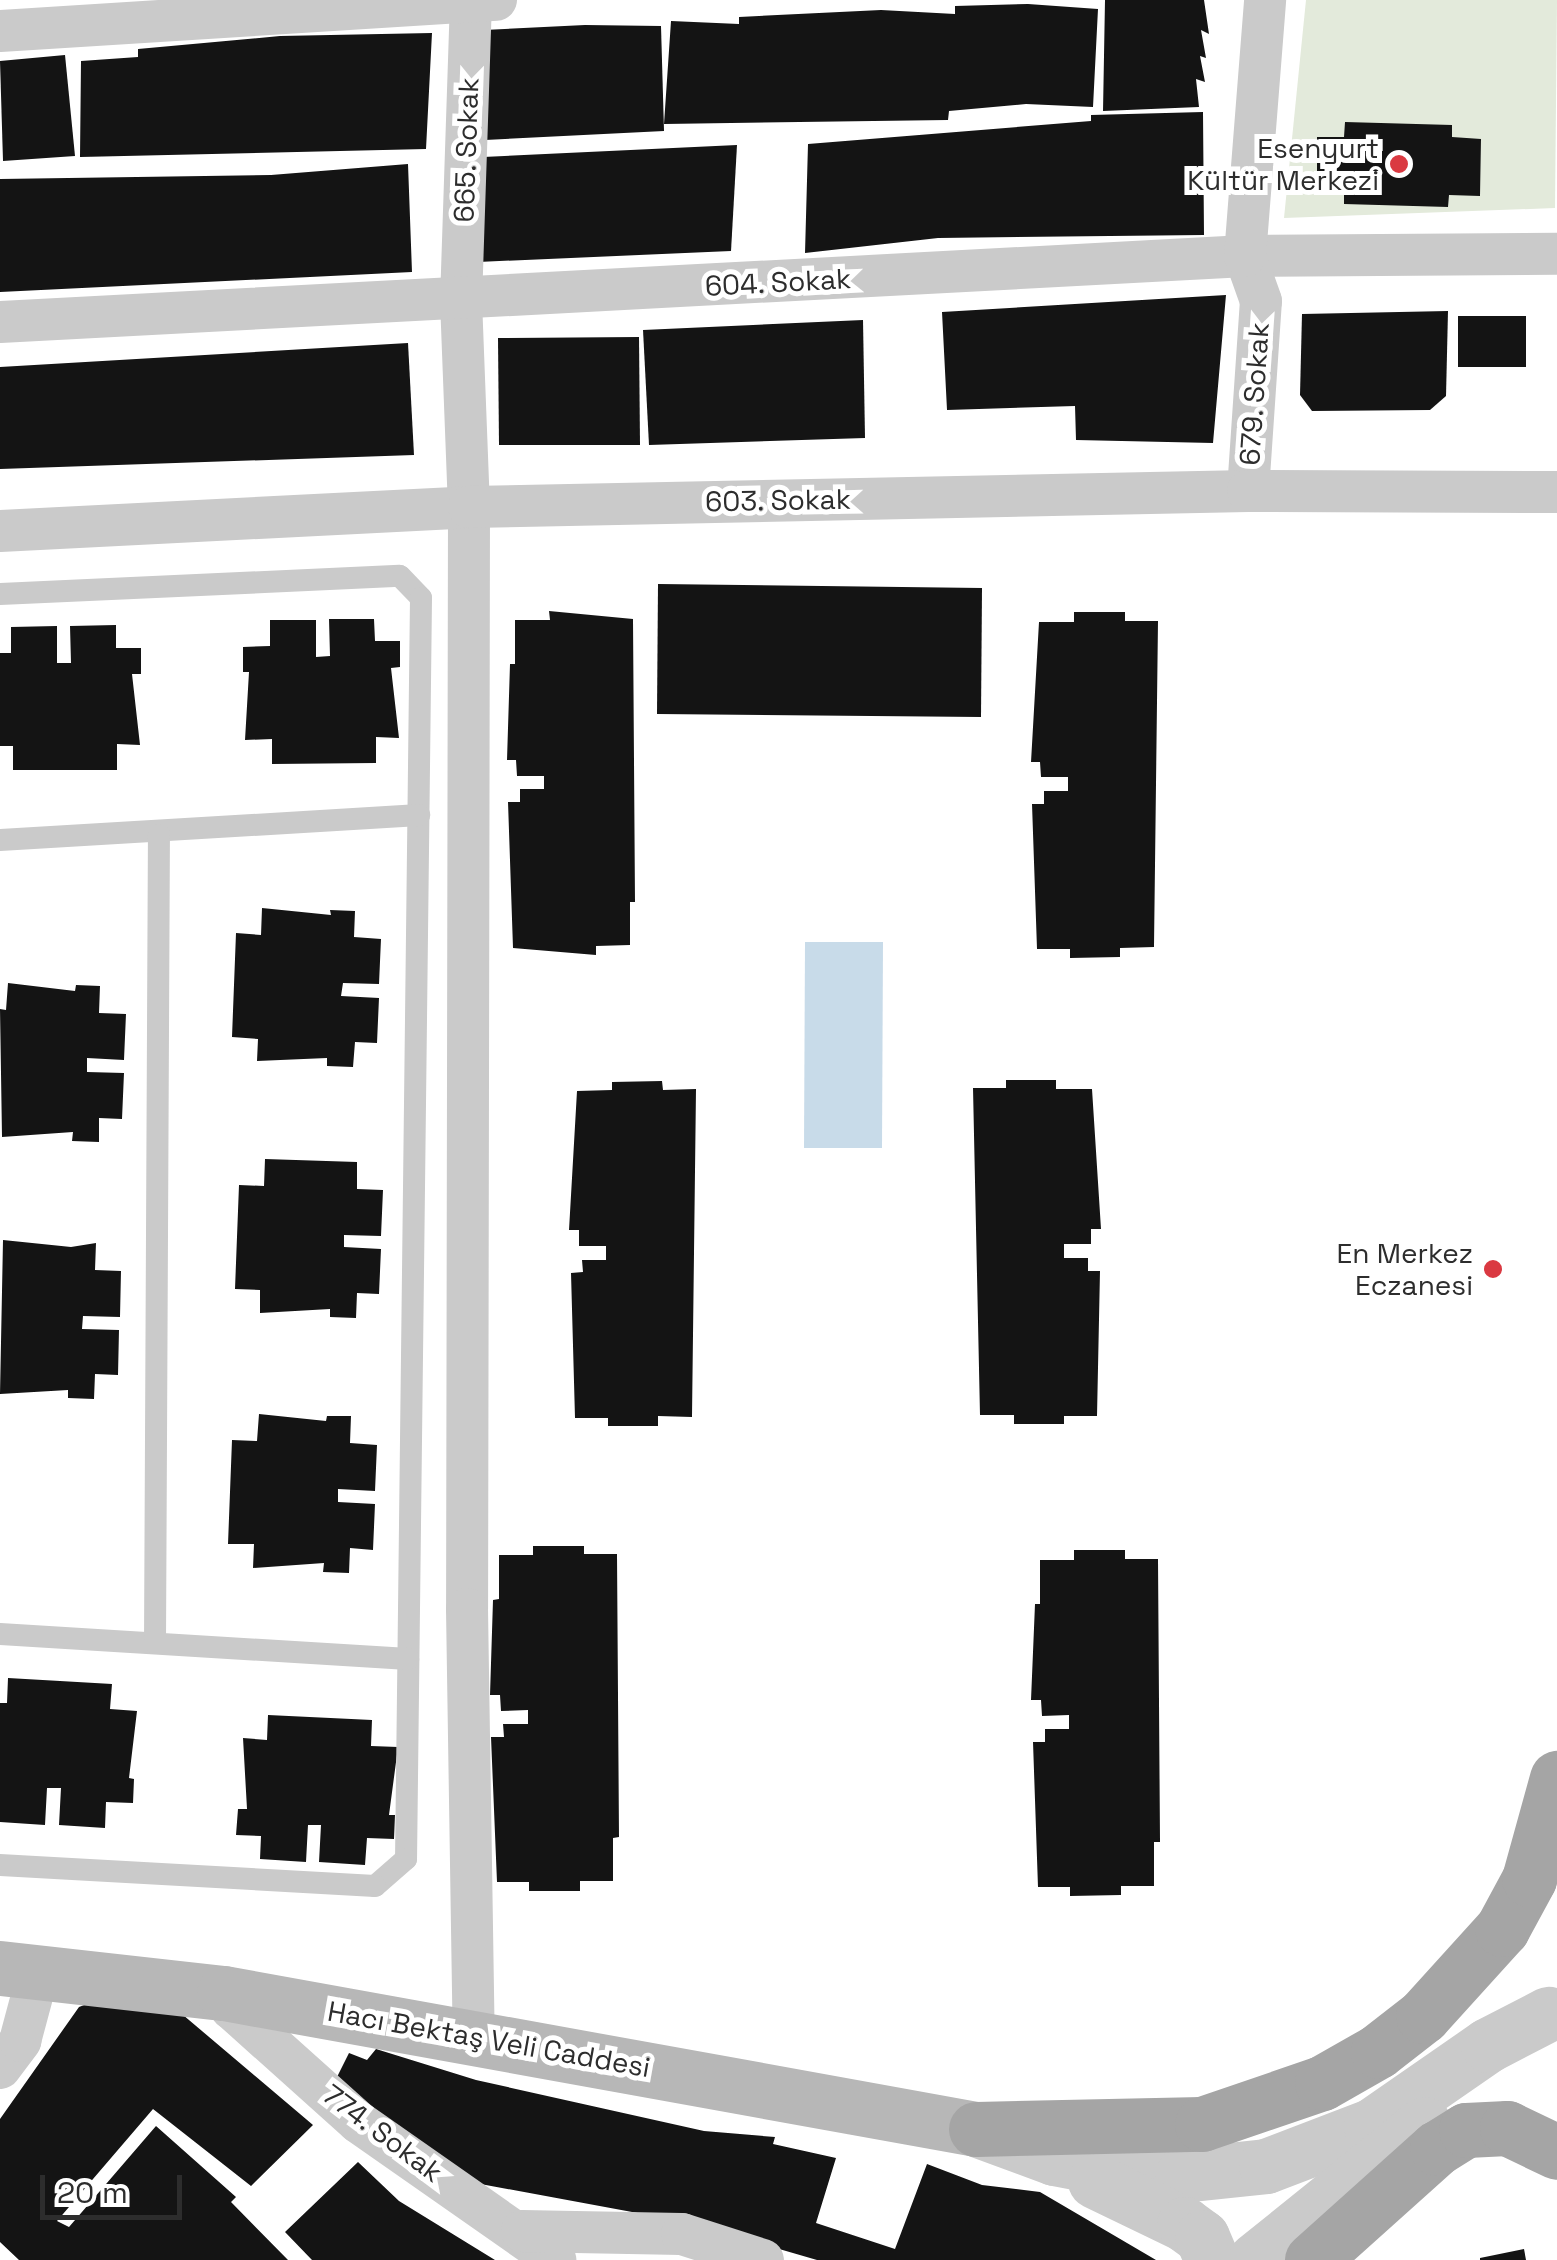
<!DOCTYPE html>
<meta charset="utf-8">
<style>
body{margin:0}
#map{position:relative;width:1557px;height:2260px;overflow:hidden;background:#fff;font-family:"Space Grotesk",sans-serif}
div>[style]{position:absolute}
.green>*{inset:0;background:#e3eadb}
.water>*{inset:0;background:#c8dbe9}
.building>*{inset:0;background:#141414}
.service>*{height:22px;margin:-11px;padding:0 11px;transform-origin:11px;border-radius:11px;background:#cacaca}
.minor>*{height:42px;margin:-21px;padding:0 21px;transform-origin:21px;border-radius:21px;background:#cacaca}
.tertiary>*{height:55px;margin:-27.5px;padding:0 27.5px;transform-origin:27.5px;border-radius:27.5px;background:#cacaca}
.secondary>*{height:55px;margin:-27.5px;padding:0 27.5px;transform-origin:27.5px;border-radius:27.5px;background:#b7b7b7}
.primary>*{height:55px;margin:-27.5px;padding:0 27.5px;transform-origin:27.5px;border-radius:27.5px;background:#a5a5a5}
.dots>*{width:28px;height:28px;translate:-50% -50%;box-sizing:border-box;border:5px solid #fff;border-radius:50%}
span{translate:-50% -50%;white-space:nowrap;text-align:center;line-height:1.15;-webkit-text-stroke:10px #fff;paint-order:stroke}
.poi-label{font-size:28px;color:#2d2d2d}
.right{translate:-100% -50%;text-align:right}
.street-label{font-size:28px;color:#2d2d2d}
.scale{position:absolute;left:40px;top:2175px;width:142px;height:45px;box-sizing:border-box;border:5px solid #2d2d2d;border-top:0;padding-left:12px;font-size:30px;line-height:35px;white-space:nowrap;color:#2d2d2d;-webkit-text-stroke:8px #fff;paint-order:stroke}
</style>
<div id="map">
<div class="green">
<i style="clip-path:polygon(1306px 0,1557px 0,1555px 208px,1284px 218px)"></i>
</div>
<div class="water">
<i style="clip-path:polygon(805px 942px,883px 942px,882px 1148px,804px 1148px)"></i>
</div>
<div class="building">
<i style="clip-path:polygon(1105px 0,1204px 0,1209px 34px,1201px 30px,1206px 58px,1200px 56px,1205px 82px,1196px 79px,1199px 107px,1103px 111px)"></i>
<i style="clip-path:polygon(1028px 4px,1098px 9px,1093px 107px,1026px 104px,949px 111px,948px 120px,664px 124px,671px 21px,739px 24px,739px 17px,881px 10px,955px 14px,955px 6px)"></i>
<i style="clip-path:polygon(585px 25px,661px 26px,664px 131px,485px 140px,484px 30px)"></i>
<i style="clip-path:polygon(432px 33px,426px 149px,80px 157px,81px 61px,138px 57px,138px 49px,280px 36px)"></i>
<i style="clip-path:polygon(65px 55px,75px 156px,3px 161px,0 61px)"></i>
<i style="clip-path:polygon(1203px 112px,1204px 235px,938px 238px,805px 253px,808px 144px,1091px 121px,1091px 115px)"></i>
<i style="clip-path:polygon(1345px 122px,1452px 125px,1452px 137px,1481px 139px,1480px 196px,1449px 195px,1448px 207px,1344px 204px,1344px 191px,1317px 190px,1317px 137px,1344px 137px)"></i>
<i style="clip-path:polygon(737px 145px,731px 251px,478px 262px,483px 157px)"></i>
<i style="clip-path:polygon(408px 164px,412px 272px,0 292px,0 179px,271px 175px)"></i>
<i style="clip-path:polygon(1226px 295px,1213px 443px,1076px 440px,1075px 406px,947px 410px,942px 312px)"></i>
<i style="clip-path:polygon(1448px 311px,1446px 396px,1430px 410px,1312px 411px,1300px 395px,1302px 314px)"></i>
<i style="clip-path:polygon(1458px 316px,1526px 316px,1526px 367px,1458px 367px)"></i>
<i style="clip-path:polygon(863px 320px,865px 438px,649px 445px,643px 330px)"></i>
<i style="clip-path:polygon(639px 337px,640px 445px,499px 445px,498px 338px)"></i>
<i style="clip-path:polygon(408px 343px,414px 455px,0 469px,0 367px)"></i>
<i style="clip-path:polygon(658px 584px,982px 588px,981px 717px,657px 714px)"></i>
<i style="clip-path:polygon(549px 611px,633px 619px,635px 902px,630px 902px,630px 945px,596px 946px,596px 955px,513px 948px,508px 802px,520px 802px,520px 789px,544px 789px,544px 776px,517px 776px,516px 760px,507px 760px,510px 664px,515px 664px,515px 620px,550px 620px)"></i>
<i style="clip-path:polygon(1074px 612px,1125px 612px,1125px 621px,1158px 621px,1154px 947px,1120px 948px,1120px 957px,1070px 958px,1070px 949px,1037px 949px,1032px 804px,1044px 804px,1044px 791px,1068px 791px,1068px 777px,1041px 777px,1040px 762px,1031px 762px,1039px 622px,1074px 622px)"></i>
<i style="clip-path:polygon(329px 619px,374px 619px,375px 641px,400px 641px,400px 667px,391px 668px,399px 738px,376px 737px,376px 763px,272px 764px,272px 739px,245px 740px,249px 672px,243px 672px,243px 647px,270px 646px,270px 620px,316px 620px,316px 657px,330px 656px)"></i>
<i style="clip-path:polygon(116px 625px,116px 648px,141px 648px,141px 674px,132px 674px,140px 745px,117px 744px,117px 770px,13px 770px,13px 746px,0 746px,0 653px,11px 653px,11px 627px,57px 626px,57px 663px,71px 663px,70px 626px)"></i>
<i style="clip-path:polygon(262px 908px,331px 915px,330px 910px,355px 911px,354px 937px,381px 939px,379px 984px,343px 983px,341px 996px,379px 998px,377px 1043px,355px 1042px,353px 1067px,327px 1066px,327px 1058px,257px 1061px,258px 1039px,232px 1037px,236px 933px,261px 935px)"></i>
<i style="clip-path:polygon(8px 983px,75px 991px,76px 985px,100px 986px,99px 1013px,126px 1014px,124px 1060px,87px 1058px,87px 1072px,124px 1073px,122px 1119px,99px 1118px,99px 1142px,72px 1141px,73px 1132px,2px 1137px,0 1009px,6px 1010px)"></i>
<i style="clip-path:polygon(1006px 1080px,1056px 1080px,1056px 1089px,1092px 1089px,1101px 1229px,1091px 1229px,1091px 1244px,1064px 1244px,1064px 1258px,1088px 1258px,1088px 1271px,1100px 1271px,1097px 1416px,1064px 1416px,1064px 1424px,1014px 1424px,1014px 1415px,980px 1415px,973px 1088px,1006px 1088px)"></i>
<i style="clip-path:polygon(662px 1081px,663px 1090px,696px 1089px,692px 1417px,658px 1416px,658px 1426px,608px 1426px,608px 1418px,575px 1418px,571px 1273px,583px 1272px,582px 1260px,606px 1260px,606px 1246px,579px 1246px,579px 1230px,569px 1230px,577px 1091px,612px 1090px,612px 1082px)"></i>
<i style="clip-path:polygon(265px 1159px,357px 1162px,357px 1189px,383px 1190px,381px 1236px,344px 1235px,344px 1247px,381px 1249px,379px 1294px,357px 1293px,356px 1318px,330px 1317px,330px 1309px,260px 1313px,260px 1290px,235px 1289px,239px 1185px,264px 1186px)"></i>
<i style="clip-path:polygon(3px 1240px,71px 1247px,96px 1243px,95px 1270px,121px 1271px,120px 1317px,83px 1316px,82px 1329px,119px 1330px,118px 1375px,95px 1374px,94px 1399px,68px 1398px,68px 1390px,0 1394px)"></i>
<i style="clip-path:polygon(259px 1414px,326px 1421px,327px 1416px,351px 1416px,350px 1443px,377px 1445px,375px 1491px,338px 1489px,338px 1502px,375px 1504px,373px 1550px,350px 1548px,349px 1573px,323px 1572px,324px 1563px,253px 1568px,254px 1544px,228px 1544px,232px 1440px,257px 1441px)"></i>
<i style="clip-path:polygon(533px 1546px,584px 1546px,584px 1554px,617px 1554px,619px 1837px,613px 1838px,613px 1881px,580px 1881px,580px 1891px,529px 1891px,529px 1882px,497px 1882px,491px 1737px,504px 1737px,503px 1724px,528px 1724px,528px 1710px,501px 1711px,500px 1695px,490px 1695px,493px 1600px,499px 1599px,499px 1555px,533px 1555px)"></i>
<i style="clip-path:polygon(1074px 1550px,1125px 1550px,1125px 1559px,1158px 1559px,1160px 1842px,1154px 1842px,1154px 1886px,1121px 1886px,1121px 1895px,1070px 1896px,1070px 1887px,1038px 1887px,1033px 1742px,1045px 1742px,1045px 1729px,1069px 1729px,1069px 1715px,1042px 1716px,1041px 1700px,1031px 1700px,1035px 1604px,1040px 1604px,1040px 1560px,1074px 1560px)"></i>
<i style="clip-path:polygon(8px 1678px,112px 1684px,110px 1709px,137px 1711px,129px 1778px,134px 1779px,133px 1803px,106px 1802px,105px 1828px,59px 1825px,61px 1788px,47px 1788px,45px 1825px,0 1822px,0 1703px,7px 1703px)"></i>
<i style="clip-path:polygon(268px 1715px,372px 1720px,371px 1746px,398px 1747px,389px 1815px,395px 1815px,394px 1839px,367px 1838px,365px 1865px,319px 1862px,321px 1825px,308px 1825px,306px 1862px,260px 1859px,261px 1836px,236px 1835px,238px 1809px,247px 1809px,243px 1738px,267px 1740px)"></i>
<i style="clip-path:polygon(120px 1991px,163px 1998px,313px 2125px,251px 2186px,153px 2109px,57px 2221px,69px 2227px,156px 2126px,236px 2197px,231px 2202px,288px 2260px,19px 2260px,0 2242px,0 2119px,79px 2007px)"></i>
<i style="clip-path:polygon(376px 2049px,476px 2080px,704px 2131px,775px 2137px,773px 2144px,836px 2158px,816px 2223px,895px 2249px,927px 2164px,982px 2185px,1040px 2192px,1156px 2260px,817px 2260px,686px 2222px,459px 2180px,334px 2083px,349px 2053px,367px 2060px)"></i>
<i style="clip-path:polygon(358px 2162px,399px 2201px,495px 2260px,312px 2260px,285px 2232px)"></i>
<i style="clip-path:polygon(1524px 2249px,1526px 2260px,1480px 2260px,1480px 2258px)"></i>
</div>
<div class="service">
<i style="left:0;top:594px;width:400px;rotate:-2.6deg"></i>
<i style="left:400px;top:576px;width:30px;rotate:46deg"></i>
<i style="left:421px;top:598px;width:1261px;rotate:90.68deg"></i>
<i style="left:406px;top:1859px;width:41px;rotate:138.9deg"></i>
<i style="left:375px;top:1886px;width:376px;rotate:-176.8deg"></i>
<i style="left:0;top:840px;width:420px;rotate:-3.4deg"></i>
<i style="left:0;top:1634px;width:409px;rotate:3.5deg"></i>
<i style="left:155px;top:1643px;width:808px;rotate:-89.72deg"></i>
</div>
<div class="minor">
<i style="left:471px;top:0;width:300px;rotate:91.9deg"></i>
<i style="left:461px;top:300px;width:207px;rotate:87.8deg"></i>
<i style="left:469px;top:507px;width:1102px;rotate:90.1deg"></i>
<i style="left:467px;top:1609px;width:426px;rotate:89.1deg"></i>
<i style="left:0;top:31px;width:497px;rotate:-3.6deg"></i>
<i style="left:0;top:322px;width:1247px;rotate:-3.03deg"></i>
<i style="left:1245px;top:256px;width:312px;rotate:-0.4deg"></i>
<i style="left:1248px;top:491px;width:190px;rotate:-86.1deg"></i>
<i style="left:1261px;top:301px;width:48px;rotate:-109.6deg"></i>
<i style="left:1245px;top:256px;width:257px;rotate:-85.5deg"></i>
<i style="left:0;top:531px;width:470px;rotate:-2.9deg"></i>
<i style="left:469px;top:507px;width:779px;rotate:-1.18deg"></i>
<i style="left:1248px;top:491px;width:309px;rotate:0.2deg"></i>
<i style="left:224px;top:1993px;width:17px;rotate:65deg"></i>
<i style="left:231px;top:2008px;width:171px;rotate:41.9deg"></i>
<i style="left:358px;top:2122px;width:241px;rotate:35deg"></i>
<i style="left:0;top:2068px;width:34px;rotate:-53deg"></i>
<i style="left:20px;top:2041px;width:73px;rotate:-75deg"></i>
<i style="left:522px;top:2231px;width:160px;rotate:1.1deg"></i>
<i style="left:682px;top:2234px;width:85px;rotate:17.8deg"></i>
</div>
<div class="tertiary">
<i style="left:978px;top:2130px;width:81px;rotate:20.2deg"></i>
<i style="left:1054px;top:2158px;width:75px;rotate:10.7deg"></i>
<i style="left:1128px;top:2172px;width:54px;rotate:3.2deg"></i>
<i style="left:1182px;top:2175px;width:84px;rotate:-6.1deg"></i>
<i style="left:1266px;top:2166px;width:112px;rotate:-20.9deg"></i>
<i style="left:1371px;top:2126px;width:142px;rotate:-34.7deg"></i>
<i style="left:1488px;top:2045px;width:68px;rotate:-27.3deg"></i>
<i style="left:1095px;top:2181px;width:99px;rotate:25.8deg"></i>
<i style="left:1184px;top:2224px;width:22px;rotate:36deg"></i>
<i style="left:1202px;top:2237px;width:25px;rotate:67deg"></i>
<i style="left:1255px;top:2260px;width:217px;rotate:-38.8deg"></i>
</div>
<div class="secondary">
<i style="left:0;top:1968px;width:225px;rotate:6.4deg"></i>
<i style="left:224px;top:1993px;width:764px;rotate:10.25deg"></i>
</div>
<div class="primary">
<i style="left:976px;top:2129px;width:226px;rotate:-1.3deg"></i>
<i style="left:1202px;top:2124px;width:127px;rotate:-18.9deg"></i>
<i style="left:1322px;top:2083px;width:64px;rotate:-29.7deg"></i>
<i style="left:1378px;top:2051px;width:57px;rotate:-37.9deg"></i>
<i style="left:1423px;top:2016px;width:118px;rotate:-47.8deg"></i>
<i style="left:1502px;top:1929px;width:57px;rotate:-61.6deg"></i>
<i style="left:1529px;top:1879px;width:105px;rotate:-74.5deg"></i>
<i style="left:1312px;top:2260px;width:168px;rotate:-41.9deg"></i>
<i style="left:1437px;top:2148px;width:34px;rotate:-32deg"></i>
<i style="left:1466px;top:2130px;width:41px;rotate:-2.8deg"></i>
<i style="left:1507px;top:2128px;width:55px;rotate:25.6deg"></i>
</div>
<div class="dots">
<i style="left:1399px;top:164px;background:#da3941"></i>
<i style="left:1493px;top:1269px;background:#da3941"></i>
</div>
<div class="poi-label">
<span class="right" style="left:1379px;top:164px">Esenyurt<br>Kültür Merkezi</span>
<span class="right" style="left:1473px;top:1269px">En Merkez<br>Eczanesi</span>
</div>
<div class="street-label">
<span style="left:466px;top:150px;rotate:-88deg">665. Sokak</span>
<span style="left:778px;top:282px;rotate:-3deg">604. Sokak</span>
<span style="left:1254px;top:394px;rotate:-86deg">679. Sokak</span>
<span style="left:778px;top:500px;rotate:-1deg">603. Sokak</span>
<span style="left:489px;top:2039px;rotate:10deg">Hacı Bektaş Veli Caddesi</span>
<span style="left:383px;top:2133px;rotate:37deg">774. Sokak</span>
</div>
<div class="scale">20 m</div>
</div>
